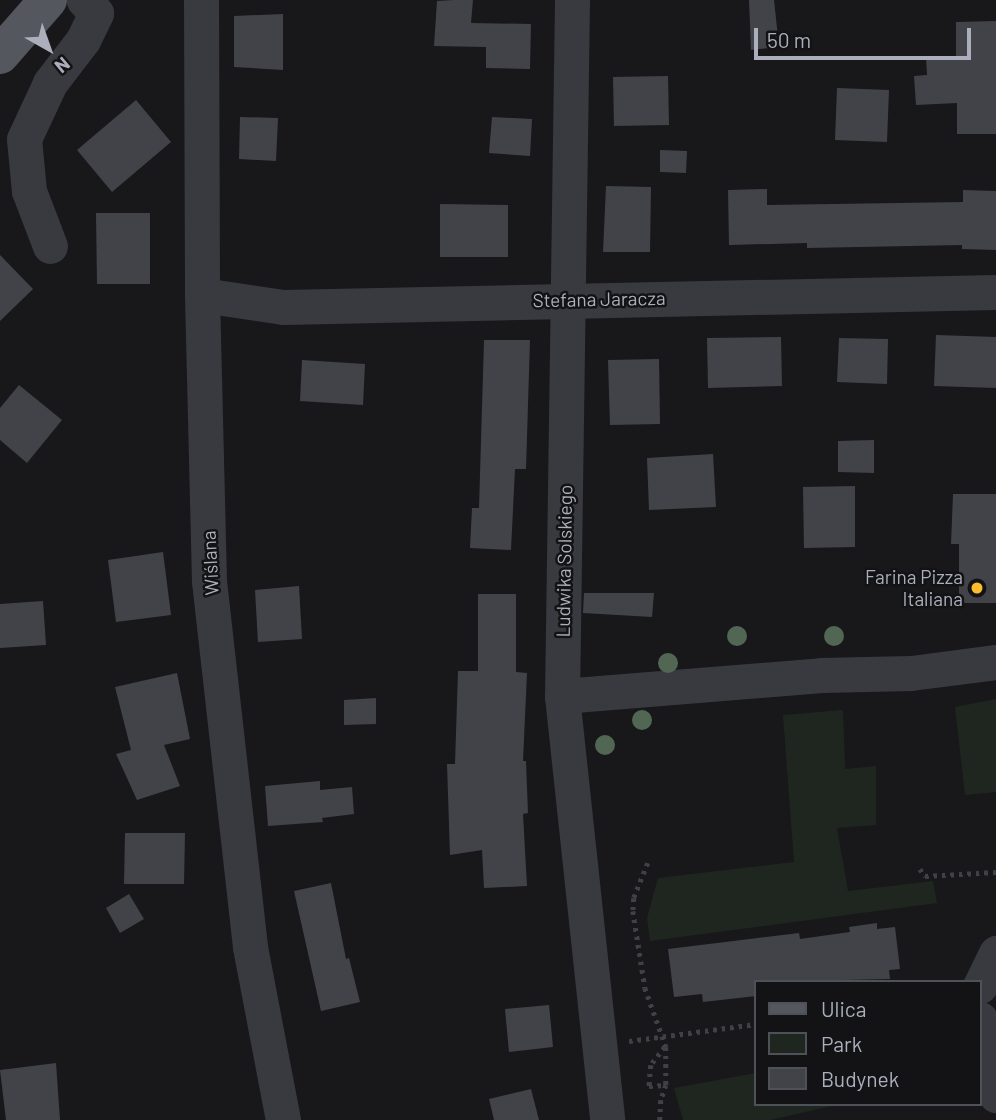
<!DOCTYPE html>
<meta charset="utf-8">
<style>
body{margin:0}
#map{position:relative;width:996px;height:1120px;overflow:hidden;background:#18181b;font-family:Barlow,sans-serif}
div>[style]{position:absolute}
.green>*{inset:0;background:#1e261f}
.building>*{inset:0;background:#424348}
.path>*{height:4.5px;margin-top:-2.25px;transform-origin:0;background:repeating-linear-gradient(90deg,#3f4147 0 3.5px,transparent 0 8.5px)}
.minor>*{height:35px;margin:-17.5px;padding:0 17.5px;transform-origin:17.5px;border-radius:17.5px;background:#393a40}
.major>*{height:38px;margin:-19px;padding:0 19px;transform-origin:19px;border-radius:19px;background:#55575f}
.trees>*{width:20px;height:20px;margin:-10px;border-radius:50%;background:#516754}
.dots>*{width:19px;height:19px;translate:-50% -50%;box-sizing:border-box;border:4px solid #131316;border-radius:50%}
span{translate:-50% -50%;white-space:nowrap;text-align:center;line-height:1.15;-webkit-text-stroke:5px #131316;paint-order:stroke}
.street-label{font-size:19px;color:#aaafbb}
.poi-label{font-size:19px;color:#aaafbb}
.right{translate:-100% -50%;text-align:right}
.legend{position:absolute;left:754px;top:980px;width:228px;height:126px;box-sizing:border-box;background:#131316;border:2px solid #4f5158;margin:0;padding:9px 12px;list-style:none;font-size:21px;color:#aaafbb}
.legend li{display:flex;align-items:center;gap:14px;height:35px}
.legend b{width:35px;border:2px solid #4f5158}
.north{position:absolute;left:14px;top:14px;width:70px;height:70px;-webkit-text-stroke:5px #131316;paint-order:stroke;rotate:140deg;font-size:19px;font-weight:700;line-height:28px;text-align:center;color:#aaafbb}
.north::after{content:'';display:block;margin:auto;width:24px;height:32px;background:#aaafbb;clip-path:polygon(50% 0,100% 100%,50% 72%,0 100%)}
.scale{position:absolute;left:754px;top:28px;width:217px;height:32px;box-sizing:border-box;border:4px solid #aaafbb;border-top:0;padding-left:9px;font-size:21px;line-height:24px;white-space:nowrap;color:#aaafbb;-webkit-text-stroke:5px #131316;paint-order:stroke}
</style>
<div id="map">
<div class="green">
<i style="clip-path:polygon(996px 699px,996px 792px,965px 795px,955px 707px)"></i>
<i style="clip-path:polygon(843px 710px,845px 769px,876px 766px,876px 825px,837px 828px,848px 891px,933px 881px,937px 903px,650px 941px,647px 918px,658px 878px,794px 862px,783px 715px)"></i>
<i style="clip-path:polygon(756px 1073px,756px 1104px,840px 1104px,770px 1120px,683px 1120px,674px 1088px)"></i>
</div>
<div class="building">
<i style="clip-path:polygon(454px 0,473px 0,471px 23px,531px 24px,530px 69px,486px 68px,486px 47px,434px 46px,437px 1px)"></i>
<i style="clip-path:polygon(749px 0,774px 0,779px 47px,751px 50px)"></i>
<i style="clip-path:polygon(283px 14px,283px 70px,234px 67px,234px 16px)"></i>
<i style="clip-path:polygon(996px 21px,996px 134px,957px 134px,957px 103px,916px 105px,914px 76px,927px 75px,926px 58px,956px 56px,956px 22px)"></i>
<i style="clip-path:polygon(668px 76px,669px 125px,614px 126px,613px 77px)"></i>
<i style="clip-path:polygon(837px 88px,889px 90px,887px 142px,835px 140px)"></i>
<i style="clip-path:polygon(136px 100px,171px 142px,112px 192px,77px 150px)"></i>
<i style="clip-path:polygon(240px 117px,278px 118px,276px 161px,239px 159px)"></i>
<i style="clip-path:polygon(492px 117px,532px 119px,530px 156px,489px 153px)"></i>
<i style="clip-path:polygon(660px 150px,687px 151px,686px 173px,660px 172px)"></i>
<i style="clip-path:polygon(606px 186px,651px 187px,650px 252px,603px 252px)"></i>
<i style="clip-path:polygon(767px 189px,767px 205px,963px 202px,963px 190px,996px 191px,996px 250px,962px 249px,962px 245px,807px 248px,807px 243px,729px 245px,728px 190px)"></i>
<i style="clip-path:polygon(440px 204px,508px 205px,508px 257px,440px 257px)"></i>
<i style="clip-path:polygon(96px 213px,150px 213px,150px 284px,97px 284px)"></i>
<i style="clip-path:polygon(0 255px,33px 289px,0 321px)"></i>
<i style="clip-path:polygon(936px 335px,996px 337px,996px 388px,934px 386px)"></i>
<i style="clip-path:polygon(781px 337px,782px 386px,708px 388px,707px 338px)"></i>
<i style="clip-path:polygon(839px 338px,888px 339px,887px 384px,837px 382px)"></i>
<i style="clip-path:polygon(484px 340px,530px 340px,526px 469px,515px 469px,511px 550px,470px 548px,472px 508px,479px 508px)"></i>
<i style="clip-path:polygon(659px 359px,660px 424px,610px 425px,608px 360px)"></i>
<i style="clip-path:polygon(302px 360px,365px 364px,363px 405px,300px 401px)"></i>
<i style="clip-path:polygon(19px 385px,62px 420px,27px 463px,0 440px,0 408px)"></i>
<i style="clip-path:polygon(874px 440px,874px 473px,838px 472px,838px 441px)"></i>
<i style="clip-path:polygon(713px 454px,716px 507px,649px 510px,647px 458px)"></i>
<i style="clip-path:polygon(855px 486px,855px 547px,804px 548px,803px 487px)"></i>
<i style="clip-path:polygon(953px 494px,996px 494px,996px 603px,959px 603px,959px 544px,951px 544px)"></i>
<i style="clip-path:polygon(163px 552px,171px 615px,116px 622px,108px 560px)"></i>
<i style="clip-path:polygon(299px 586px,302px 639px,258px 642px,255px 590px)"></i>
<i style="clip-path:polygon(584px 593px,654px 593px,652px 617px,583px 613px)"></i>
<i style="clip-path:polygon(478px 594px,516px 594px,516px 672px,527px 673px,523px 761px,526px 761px,528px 813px,523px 814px,527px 886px,484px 888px,482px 850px,450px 855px,447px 764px,455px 764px,458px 671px,478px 671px)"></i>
<i style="clip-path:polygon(43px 601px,46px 645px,0 648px,0 604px)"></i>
<i style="clip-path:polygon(177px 673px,190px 739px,164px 745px,180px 786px,137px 800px,116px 754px,131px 750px,115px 687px)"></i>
<i style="clip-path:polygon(376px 698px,376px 724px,344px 725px,344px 700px)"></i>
<i style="clip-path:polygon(320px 781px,320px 790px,352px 787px,354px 814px,322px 818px,323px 822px,268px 826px,265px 786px)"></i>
<i style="clip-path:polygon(125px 833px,185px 833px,184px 884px,124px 884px)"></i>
<i style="clip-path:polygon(331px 883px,346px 959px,349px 958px,360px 1002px,321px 1011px,294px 891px)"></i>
<i style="clip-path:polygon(129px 894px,144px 919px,120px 933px,106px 908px)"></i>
<i style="clip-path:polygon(877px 923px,877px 929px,895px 927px,900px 969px,889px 970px,890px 979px,756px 982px,756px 996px,703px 1002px,702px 994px,674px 997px,668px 949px,799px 933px,800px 939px,850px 932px,849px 927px)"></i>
<i style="clip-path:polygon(549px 1005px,553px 1047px,509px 1052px,505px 1009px)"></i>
<i style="clip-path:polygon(56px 1063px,60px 1120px,6px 1120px,0 1070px)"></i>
<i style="clip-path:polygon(531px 1089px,539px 1120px,494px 1120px,489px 1099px)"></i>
</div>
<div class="path">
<i style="left:648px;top:863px;width:38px;rotate:112deg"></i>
<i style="left:634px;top:898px;width:13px;rotate:94deg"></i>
<i style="left:633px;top:911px;width:78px;rotate:81.1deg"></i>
<i style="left:645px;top:988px;width:63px;rotate:70.4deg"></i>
<i style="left:666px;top:1047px;width:38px;rotate:90deg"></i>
<i style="left:666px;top:1085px;width:16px;rotate:108deg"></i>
<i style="left:661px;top:1100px;width:20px;rotate:93deg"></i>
<i style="left:920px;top:869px;width:9px;rotate:54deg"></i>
<i style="left:925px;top:876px;width:71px;rotate:-3.2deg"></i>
<i style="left:629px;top:1041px;width:128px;rotate:-7.6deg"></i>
<i style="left:665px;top:1047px;width:23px;rotate:128deg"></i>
<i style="left:651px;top:1065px;width:21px;rotate:95deg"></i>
<i style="left:649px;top:1086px;width:17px;rotate:-3deg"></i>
</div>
<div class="minor">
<i style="left:201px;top:0;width:295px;rotate:89.8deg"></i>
<i style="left:202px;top:295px;width:286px;rotate:88.6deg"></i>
<i style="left:209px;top:581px;width:368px;rotate:83.6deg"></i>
<i style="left:250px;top:947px;width:176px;rotate:79.2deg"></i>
<i style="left:572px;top:0;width:696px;rotate:90.82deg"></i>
<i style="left:562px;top:696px;width:426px;rotate:83.9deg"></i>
<i style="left:50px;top:246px;width:59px;rotate:-110.9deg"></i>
<i style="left:29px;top:191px;width:52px;rotate:-95.5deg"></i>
<i style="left:24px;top:139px;width:62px;rotate:-65.1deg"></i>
<i style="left:50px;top:83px;width:54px;rotate:-52.5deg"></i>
<i style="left:83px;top:40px;width:30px;rotate:-64deg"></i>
<i style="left:96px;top:13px;width:18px;rotate:-133deg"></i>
<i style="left:202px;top:295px;width:82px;rotate:8.4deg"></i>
<i style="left:283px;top:307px;width:713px;rotate:-1.21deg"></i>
<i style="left:562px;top:696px;width:260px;rotate:-4.6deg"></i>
<i style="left:821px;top:675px;width:90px;rotate:-1.3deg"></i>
<i style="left:911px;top:673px;width:86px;rotate:-7.4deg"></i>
<i style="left:980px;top:986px;width:37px;rotate:-64deg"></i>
<i style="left:980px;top:1019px;width:78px;rotate:78.1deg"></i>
</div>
<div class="major">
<i style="left:0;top:55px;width:73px;rotate:-48.9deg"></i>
</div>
<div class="trees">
<i style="left:737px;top:636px"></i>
<i style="left:834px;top:636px"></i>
<i style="left:668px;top:663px"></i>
<i style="left:642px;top:720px"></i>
<i style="left:605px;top:745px"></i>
</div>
<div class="dots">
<i style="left:977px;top:588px;background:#fdbd2e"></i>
</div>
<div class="street-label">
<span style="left:599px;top:299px;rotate:-1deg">Stefana Jaracza</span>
<span style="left:564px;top:561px;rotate:-89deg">Ludwika Solskiego</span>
<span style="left:210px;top:563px;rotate:-93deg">Wiślana</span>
</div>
<div class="poi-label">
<span class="right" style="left:963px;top:588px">Farina Pizza<br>Italiana</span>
</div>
<ul class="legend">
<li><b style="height:9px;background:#55575f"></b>Ulica</li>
<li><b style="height:19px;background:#1e261f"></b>Park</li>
<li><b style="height:19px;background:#424348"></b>Budynek</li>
</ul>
<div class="north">N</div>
<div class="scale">50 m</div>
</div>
